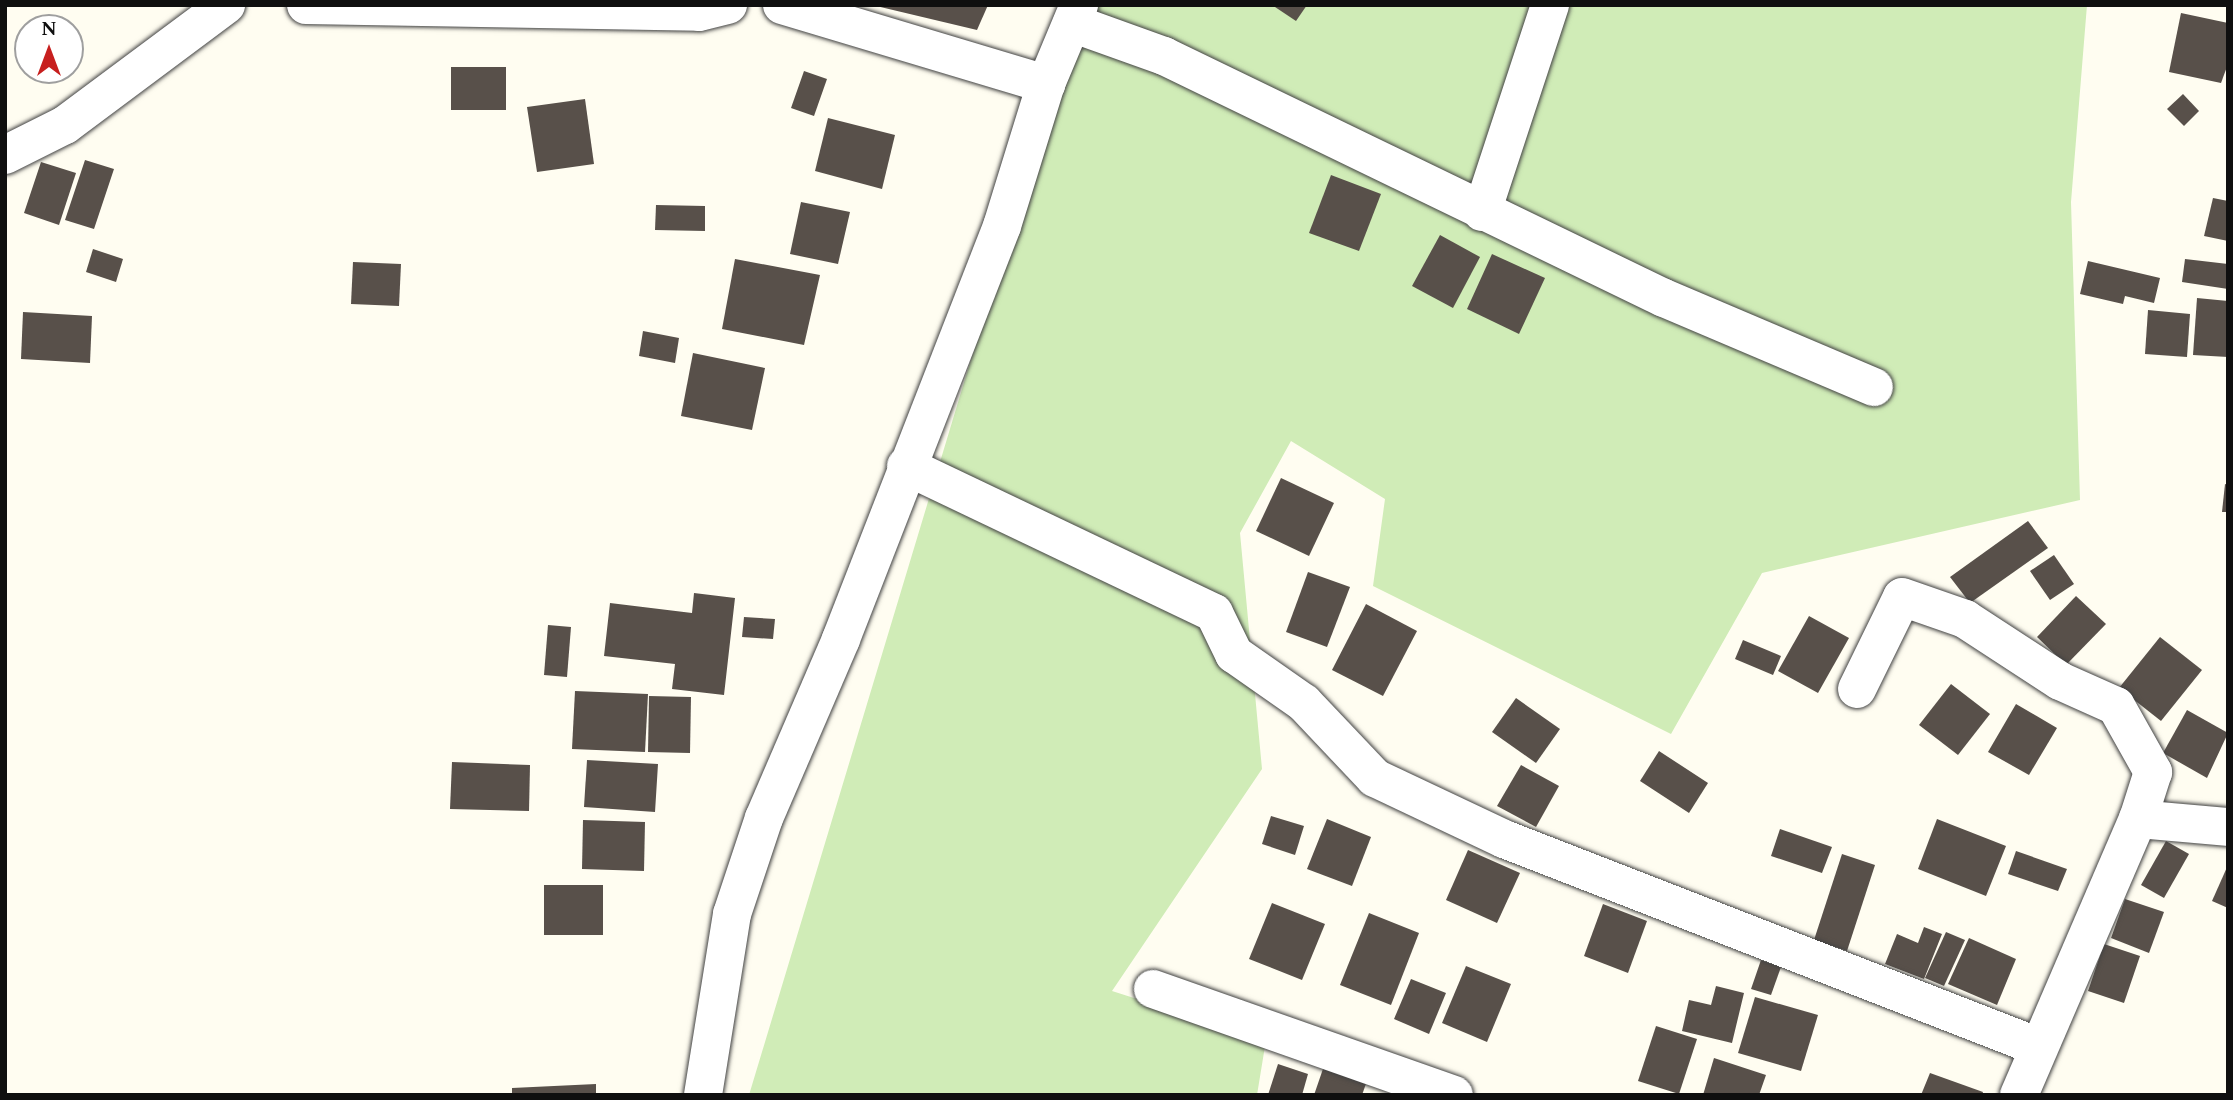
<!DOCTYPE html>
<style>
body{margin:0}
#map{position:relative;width:2233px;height:1100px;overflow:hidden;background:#fffdf1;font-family:Spectral,serif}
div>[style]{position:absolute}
.green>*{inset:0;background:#d0ecb7}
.building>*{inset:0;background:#58504a}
.roads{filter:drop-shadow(0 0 2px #424242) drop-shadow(0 0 2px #424242)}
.minor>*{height:38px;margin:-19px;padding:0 19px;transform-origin:19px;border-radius:19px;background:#fff}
span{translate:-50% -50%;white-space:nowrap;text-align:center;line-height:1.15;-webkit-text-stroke:7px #fff;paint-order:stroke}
.frame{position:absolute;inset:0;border:7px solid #0f0f0f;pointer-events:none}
.north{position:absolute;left:14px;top:14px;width:70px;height:70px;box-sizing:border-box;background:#fff;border:2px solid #9f9f9f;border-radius:50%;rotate:0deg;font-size:19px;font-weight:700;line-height:28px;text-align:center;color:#0f0f0f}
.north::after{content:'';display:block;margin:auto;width:24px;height:32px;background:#c71f1e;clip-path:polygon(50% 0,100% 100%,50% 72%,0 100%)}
</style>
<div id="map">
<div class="green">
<i style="clip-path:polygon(1091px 5px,2087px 5px,2071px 202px,2080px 500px,1762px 573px,1671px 734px,1373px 586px,1385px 499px,1291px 441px,1240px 533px,1262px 769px,1112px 991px,1266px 1040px,1257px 1095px,749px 1095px,991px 293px)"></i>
</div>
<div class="building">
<i style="clip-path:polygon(872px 5px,988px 5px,977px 30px)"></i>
<i style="clip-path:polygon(1272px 5px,1307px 5px,1296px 21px)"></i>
<i style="clip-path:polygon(2181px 13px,2228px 23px,2228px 64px,2221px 83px,2169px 72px)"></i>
<i style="clip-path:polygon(451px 67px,506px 67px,506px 110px,451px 110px)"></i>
<i style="clip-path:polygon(804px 71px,827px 79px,814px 116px,791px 108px)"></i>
<i style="clip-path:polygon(2183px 94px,2199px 111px,2184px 126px,2167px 109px)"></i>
<i style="clip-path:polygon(585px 99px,594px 164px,537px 172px,527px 107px)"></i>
<i style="clip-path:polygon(828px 118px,895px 135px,882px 189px,815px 171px)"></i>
<i style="clip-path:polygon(85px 160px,114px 169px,94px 229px,65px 220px)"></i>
<i style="clip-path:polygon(41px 162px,76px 173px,59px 225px,24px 213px)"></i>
<i style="clip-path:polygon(1331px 175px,1381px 194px,1359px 251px,1309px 233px)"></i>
<i style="clip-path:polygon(2213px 198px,2228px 201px,2228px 241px,2204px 236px)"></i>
<i style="clip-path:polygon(801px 202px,850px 212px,838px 264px,790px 254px)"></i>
<i style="clip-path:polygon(656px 205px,705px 206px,705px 231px,655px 230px)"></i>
<i style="clip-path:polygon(1440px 235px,1480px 257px,1453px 308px,1412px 286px)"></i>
<i style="clip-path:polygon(93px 249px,123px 259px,116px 282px,86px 272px)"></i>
<i style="clip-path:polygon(1492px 254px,1545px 278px,1519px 334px,1467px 309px)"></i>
<i style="clip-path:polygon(735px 259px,820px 275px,804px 345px,722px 329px)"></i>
<i style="clip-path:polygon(2185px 259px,2228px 264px,2228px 289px,2182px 282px)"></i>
<i style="clip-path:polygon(2088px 261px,2160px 278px,2154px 303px,2125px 296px,2123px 304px,2080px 294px)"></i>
<i style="clip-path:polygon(353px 262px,401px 264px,399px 306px,351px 304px)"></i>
<i style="clip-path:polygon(2197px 298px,2228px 301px,2228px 357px,2193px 355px)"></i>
<i style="clip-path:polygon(2148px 310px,2190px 314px,2187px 357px,2145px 354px)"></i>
<i style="clip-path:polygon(23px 312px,92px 316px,90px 363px,21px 359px)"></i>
<i style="clip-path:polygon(643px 331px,679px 338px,675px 363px,639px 356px)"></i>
<i style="clip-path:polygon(693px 353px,765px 368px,752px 430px,681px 416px)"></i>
<i style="clip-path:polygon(1281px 478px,1334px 503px,1309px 556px,1256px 531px)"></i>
<i style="clip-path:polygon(2225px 484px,2228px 485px,2228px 512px,2222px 512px)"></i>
<i style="clip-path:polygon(2028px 521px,2048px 548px,1970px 603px,1950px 577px)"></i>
<i style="clip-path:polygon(2054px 555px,2074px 584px,2050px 600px,2030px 571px)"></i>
<i style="clip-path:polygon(1308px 572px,1350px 587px,1327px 647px,1286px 632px)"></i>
<i style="clip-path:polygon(694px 593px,735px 598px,724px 695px,672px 689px,675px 664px,604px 656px,610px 603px,692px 613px)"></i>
<i style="clip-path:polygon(2076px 596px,2106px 624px,2066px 665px,2037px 637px)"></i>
<i style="clip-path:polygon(1366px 604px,1417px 631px,1383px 696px,1332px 670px)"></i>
<i style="clip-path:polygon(1809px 616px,1849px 638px,1818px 693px,1778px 671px)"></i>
<i style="clip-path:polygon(744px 617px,775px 619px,773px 639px,742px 637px)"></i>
<i style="clip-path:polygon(548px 625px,571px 627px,567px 677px,544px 675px)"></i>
<i style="clip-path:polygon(2160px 637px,2202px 670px,2161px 721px,2119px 688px)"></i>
<i style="clip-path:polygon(1743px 640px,1781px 656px,1773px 675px,1735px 659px)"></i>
<i style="clip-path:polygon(1951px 684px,1990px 714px,1958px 755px,1919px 725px)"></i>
<i style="clip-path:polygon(575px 691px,648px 694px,645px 752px,572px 749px)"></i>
<i style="clip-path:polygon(649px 696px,691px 697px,690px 753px,648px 752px)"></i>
<i style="clip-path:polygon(1516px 698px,1560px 729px,1536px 763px,1492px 732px)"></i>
<i style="clip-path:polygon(2016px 704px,2057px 728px,2029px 775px,1988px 752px)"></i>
<i style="clip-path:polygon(2187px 710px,2228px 733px,2207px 778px,2163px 753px)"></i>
<i style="clip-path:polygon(1659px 751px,1708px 783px,1689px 813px,1640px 781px)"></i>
<i style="clip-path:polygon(587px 760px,658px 764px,655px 812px,584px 807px)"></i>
<i style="clip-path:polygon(452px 762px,530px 765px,529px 811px,450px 809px)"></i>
<i style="clip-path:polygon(1521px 765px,1559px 786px,1536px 827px,1497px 806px)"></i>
<i style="clip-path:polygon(1271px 816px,1304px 826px,1295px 855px,1262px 844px)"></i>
<i style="clip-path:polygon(1327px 819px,1371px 837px,1352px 886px,1307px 869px)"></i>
<i style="clip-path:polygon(1937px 819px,2006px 846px,1986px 896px,1918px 869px)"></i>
<i style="clip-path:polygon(583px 820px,645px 822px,644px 871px,582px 869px)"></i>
<i style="clip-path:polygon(1780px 829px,1832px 847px,1822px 873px,1771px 856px)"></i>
<i style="clip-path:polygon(2166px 841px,2189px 854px,2164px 898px,2141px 885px)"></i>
<i style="clip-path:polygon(1468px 850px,1520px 873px,1497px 923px,1446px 900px)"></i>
<i style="clip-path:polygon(2016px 851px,2067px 869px,2058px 891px,2008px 874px)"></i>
<i style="clip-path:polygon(1842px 854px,1875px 865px,1847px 951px,1814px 940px)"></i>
<i style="clip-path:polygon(2228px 865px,2228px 908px,2212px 901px)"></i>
<i style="clip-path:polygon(544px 885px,603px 885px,603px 935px,544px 935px)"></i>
<i style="clip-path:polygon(2125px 899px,2164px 912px,2149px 953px,2111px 938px)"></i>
<i style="clip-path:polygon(1272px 903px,1325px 924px,1302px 980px,1249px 959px)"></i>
<i style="clip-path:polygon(1603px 904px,1647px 921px,1628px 973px,1584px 956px)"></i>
<i style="clip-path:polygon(1369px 913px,1419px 933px,1391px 1005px,1340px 985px)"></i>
<i style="clip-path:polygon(1924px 927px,1942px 934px,1924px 979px,1885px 964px,1897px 934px,1918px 943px)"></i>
<i style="clip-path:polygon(1946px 932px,1965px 940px,1944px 986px,1925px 978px)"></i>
<i style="clip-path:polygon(1969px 938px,2016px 959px,1997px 1005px,1948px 984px)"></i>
<i style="clip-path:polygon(2104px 944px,2140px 956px,2124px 1003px,2088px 991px)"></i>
<i style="clip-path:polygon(1761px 960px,1781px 967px,1771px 995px,1751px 989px)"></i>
<i style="clip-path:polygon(1466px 966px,1511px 984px,1487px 1042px,1442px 1023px)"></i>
<i style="clip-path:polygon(1411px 979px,1446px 993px,1429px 1034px,1394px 1019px)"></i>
<i style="clip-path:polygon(1716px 986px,1744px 993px,1732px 1043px,1682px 1031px,1689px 1000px,1711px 1005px)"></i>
<i style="clip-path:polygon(1755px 997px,1818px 1015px,1801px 1071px,1738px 1053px)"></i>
<i style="clip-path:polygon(1656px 1026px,1697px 1039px,1679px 1094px,1638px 1081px)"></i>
<i style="clip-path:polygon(1714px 1058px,1766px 1075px,1759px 1095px,1703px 1095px)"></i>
<i style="clip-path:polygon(1325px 1063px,1368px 1078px,1362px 1095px,1314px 1095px)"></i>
<i style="clip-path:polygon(1278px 1064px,1308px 1074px,1302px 1095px,1268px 1095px)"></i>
<i style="clip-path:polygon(1930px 1073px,1983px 1092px,1982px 1095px,1921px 1095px)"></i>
<i style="clip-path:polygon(596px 1084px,596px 1095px,512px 1095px,512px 1088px)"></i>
</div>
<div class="roads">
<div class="minor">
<i style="left:306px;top:5px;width:393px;rotate:1deg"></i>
<i style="left:699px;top:12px;width:30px;rotate:-14deg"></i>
<i style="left:782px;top:5px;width:276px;rotate:16.7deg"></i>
<i style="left:1072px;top:23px;width:98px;rotate:19.7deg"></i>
<i style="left:1164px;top:56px;width:555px;rotate:25.83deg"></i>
<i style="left:1664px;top:298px;width:228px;rotate:23deg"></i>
<i style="left:5px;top:155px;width:67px;rotate:-26.6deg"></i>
<i style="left:65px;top:125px;width:201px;rotate:-36.7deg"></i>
<i style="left:1482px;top:212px;width:218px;rotate:-71.8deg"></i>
<i style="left:906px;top:466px;width:341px;rotate:25.5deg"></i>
<i style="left:1214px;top:613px;width:46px;rotate:64deg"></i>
<i style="left:1234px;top:654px;width:85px;rotate:35deg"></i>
<i style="left:1304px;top:703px;width:103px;rotate:46.6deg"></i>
<i style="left:1375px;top:778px;width:143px;rotate:25.3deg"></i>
<i style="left:1504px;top:839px;width:574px;rotate:21.25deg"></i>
<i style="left:1857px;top:689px;width:102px;rotate:-63.9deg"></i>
<i style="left:1902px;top:597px;width:67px;rotate:19.2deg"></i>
<i style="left:1965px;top:619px;width:113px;rotate:33.1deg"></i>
<i style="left:2060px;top:681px;width:61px;rotate:24.1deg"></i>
<i style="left:2116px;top:706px;width:76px;rotate:60.7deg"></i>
<i style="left:2153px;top:772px;width:49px;rotate:107.7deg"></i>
<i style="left:1153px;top:989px;width:319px;rotate:19.4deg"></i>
<i style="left:703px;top:1095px;width:183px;rotate:-80.9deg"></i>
<i style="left:732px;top:914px;width:101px;rotate:-71.6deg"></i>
<i style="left:764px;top:818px;width:195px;rotate:-66.7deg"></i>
<i style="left:841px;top:639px;width:443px;rotate:-68.7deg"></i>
<i style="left:1002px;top:226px;width:149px;rotate:-72.8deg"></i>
<i style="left:1046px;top:84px;width:86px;rotate:-67.3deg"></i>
<i style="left:2019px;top:1095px;width:301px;rotate:-66.7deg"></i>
<i style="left:2138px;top:819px;width:90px;rotate:5.1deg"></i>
</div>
</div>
<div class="frame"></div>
<div class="north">N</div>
</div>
